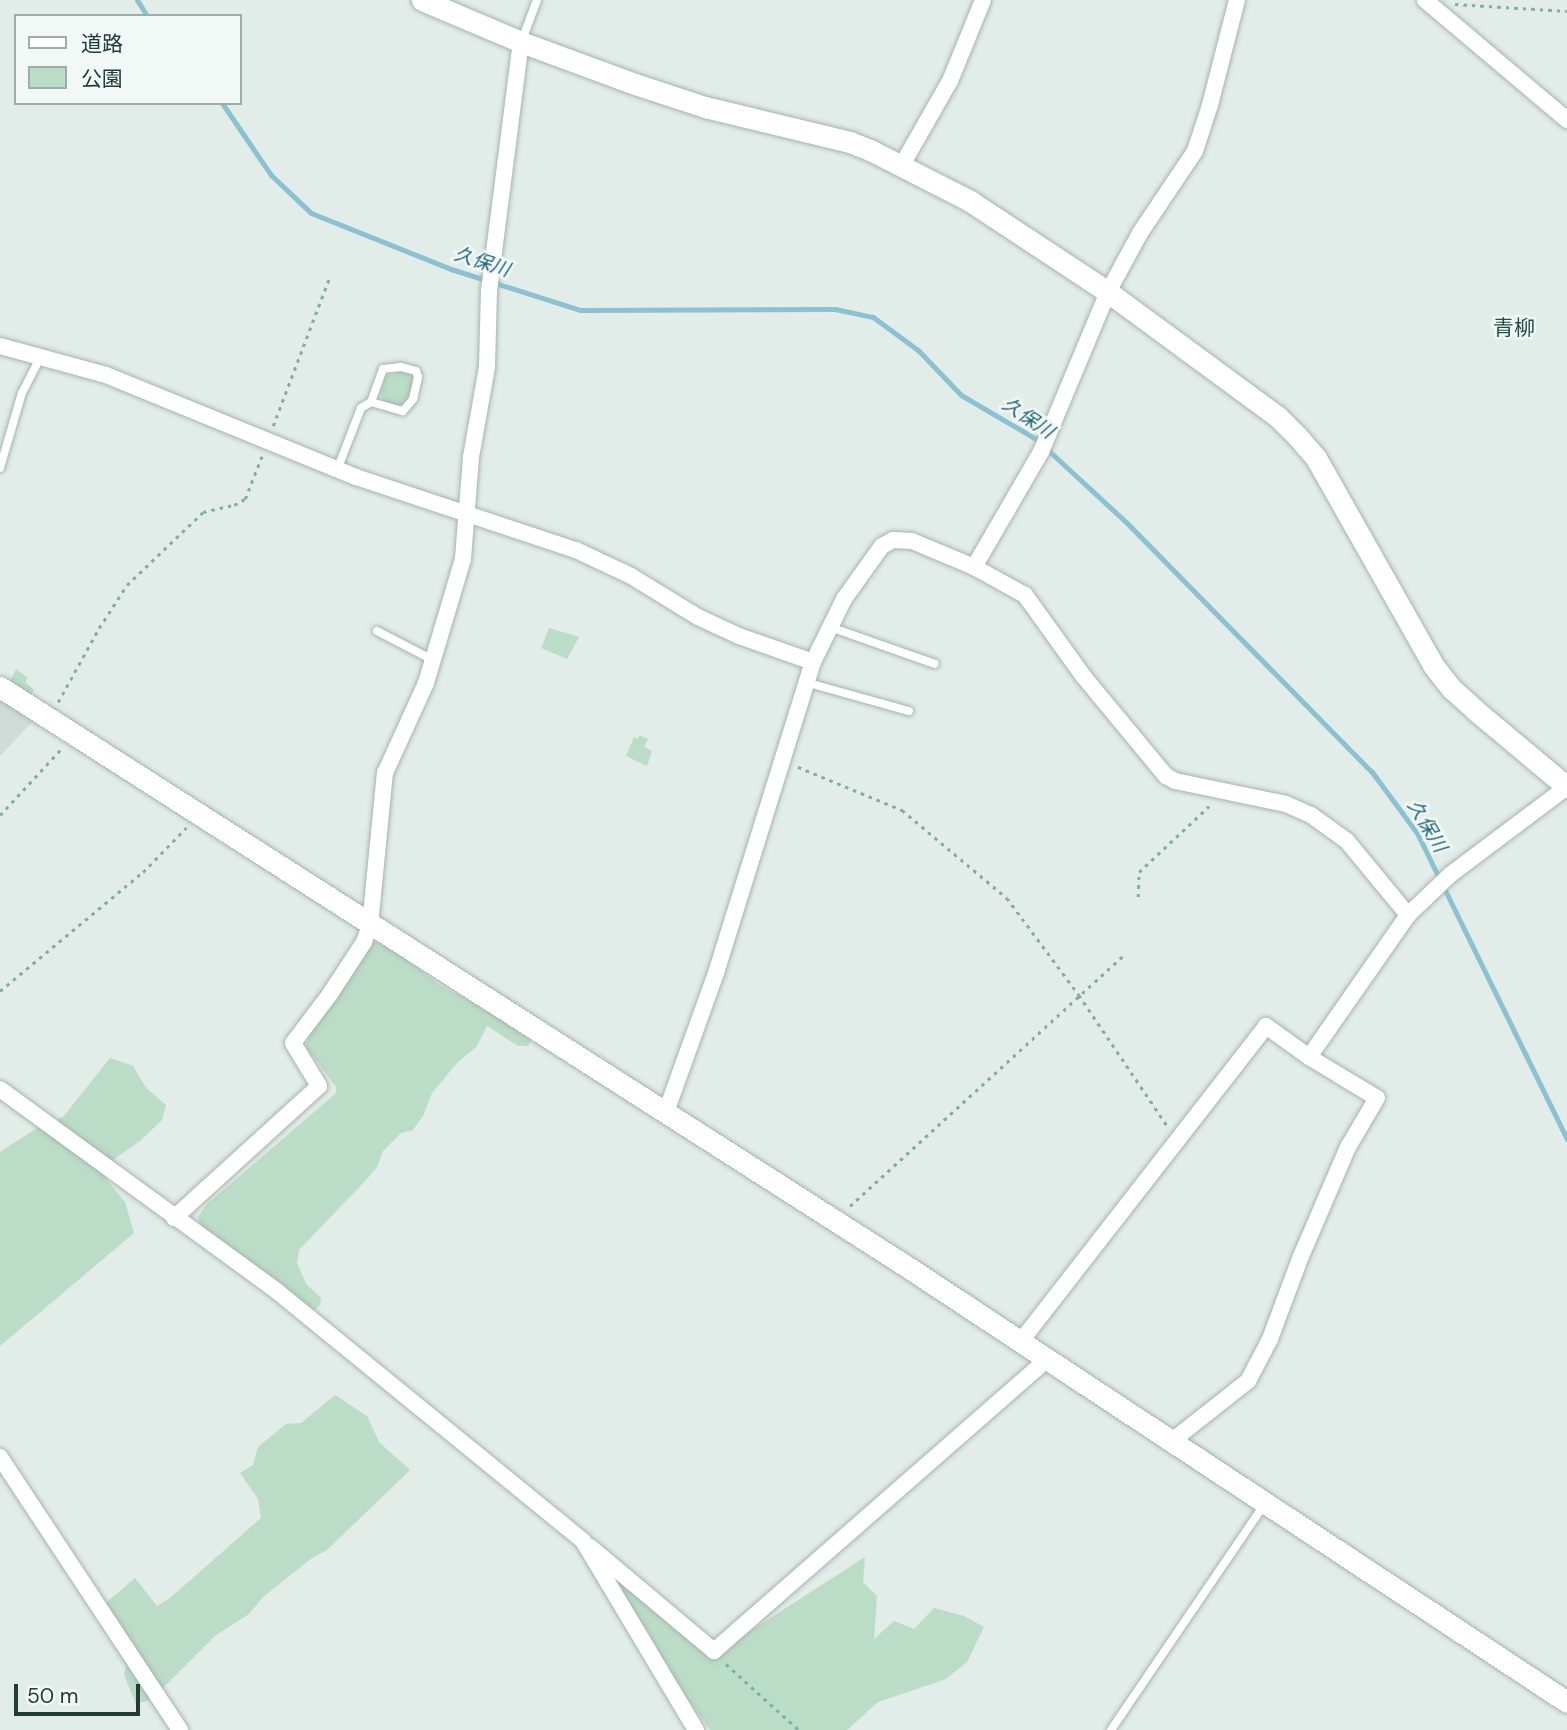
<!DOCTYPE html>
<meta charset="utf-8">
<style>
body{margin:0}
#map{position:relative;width:1567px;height:1730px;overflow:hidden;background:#e2ece8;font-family:"DM Sans","Noto Sans JP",sans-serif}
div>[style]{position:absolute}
.built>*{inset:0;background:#d0dcd7}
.green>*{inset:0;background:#bbdcc6}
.stream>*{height:5px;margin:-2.5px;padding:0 2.5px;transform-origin:2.5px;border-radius:2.5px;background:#8bc1d0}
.path>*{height:2.5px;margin-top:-1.25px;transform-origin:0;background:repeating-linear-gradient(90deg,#83afa3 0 3.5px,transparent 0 8.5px)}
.roads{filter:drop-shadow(0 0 2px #a5b4af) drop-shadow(0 0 2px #a5b4af)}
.lane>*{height:8px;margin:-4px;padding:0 4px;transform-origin:4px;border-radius:4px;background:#fff}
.street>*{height:16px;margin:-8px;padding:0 8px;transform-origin:8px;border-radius:8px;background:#fff}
.secondary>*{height:21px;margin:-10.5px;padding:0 10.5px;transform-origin:10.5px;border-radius:10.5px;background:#fff}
span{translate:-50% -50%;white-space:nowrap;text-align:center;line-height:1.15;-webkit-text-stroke:5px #f2f8f6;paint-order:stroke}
.water-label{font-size:19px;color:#1e6377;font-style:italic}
.quarter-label{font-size:21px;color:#1f4e45}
.legend{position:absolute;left:14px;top:14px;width:228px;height:91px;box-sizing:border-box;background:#f2f8f6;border:2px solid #9fadaa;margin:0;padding:9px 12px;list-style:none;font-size:21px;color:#223c37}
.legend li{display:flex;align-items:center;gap:14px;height:35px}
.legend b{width:35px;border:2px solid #9fadaa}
.scale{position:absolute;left:14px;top:1684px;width:126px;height:32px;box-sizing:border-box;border:4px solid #223c37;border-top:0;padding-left:9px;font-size:21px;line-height:24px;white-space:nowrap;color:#223c37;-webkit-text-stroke:5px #f2f8f6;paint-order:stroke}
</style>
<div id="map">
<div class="built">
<i style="clip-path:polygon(0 700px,33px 721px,0 756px)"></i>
</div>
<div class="green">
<i style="clip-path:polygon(400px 371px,413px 376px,409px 399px,400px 406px,385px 403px,380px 395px,385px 377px)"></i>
<i style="clip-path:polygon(549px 628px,579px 637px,567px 659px,541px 648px)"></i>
<i style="clip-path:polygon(16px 669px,28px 678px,25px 682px,34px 690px,31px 695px,10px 681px)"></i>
<i style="clip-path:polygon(639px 735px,648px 739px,644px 747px,652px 751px,647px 766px,626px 756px,634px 737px,638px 739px)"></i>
<i style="clip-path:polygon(371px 941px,392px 949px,440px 985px,493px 1014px,531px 1040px,528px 1046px,518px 1046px,487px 1026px,477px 1046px,457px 1063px,432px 1093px,423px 1116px,413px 1130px,401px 1133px,383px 1151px,377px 1167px,367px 1179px,299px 1250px,297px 1263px,306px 1284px,321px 1298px,320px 1305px,314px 1310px,304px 1306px,200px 1226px,198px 1217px,206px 1205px,336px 1093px,336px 1087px,306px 1047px,308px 1037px)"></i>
<i style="clip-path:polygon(110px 1058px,133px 1066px,146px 1088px,166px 1105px,162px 1120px,140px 1141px,113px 1160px,106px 1179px,125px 1202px,134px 1233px,0 1346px,0 1152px,37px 1128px,63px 1117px)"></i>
<i style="clip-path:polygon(335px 1395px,367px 1416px,379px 1442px,410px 1470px,327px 1550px,312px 1558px,263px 1597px,249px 1614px,216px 1635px,152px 1699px,136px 1704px,124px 1675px,126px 1665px,82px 1595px,107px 1602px,135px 1578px,157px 1606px,170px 1598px,261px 1518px,258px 1499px,240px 1473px,253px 1465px,258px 1447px,286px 1424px,301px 1423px)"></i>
<i style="clip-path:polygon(865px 1557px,863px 1582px,877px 1596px,874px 1639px,894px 1621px,914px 1629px,934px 1608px,964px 1616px,984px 1627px,967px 1662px,946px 1679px,878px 1702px,847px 1730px,710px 1730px,665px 1666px,651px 1637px,613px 1579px,614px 1570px,710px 1657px)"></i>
</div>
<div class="stream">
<i style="left:137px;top:0;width:19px;rotate:58deg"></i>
<i style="left:222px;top:103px;width:87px;rotate:55.8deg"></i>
<i style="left:271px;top:175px;width:55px;rotate:43.5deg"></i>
<i style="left:311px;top:213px;width:151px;rotate:21.8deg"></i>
<i style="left:451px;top:269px;width:135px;rotate:17.6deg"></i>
<i style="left:580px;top:310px;width:255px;rotate:-0.2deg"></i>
<i style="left:835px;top:309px;width:39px;rotate:12deg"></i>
<i style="left:873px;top:317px;width:56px;rotate:36.3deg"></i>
<i style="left:918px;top:350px;width:62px;rotate:46.3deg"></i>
<i style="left:961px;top:395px;width:87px;rotate:30.4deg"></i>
<i style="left:1036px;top:439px;width:122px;rotate:42.7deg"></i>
<i style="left:1126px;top:522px;width:351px;rotate:45.5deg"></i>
<i style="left:1372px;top:772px;width:76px;rotate:53.6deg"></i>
<i style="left:1417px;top:833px;width:341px;rotate:63.9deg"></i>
</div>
<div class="path">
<i style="left:1455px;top:4px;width:112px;rotate:3.6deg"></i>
<i style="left:273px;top:426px;width:160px;rotate:-69.2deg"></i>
<i style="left:58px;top:702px;width:85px;rotate:-61deg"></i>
<i style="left:99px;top:628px;width:51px;rotate:-56.9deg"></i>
<i style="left:127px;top:585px;width:105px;rotate:-43.8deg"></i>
<i style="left:203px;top:512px;width:32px;rotate:-13deg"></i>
<i style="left:234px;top:505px;width:13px;rotate:-29deg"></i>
<i style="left:245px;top:499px;width:46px;rotate:-68.4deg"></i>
<i style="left:798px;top:767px;width:113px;rotate:22.5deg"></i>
<i style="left:902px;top:810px;width:137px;rotate:40deg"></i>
<i style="left:1007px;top:898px;width:121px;rotate:53.4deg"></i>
<i style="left:1079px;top:995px;width:159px;rotate:56deg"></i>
<i style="left:0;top:815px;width:91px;rotate:-47.2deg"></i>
<i style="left:1138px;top:897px;width:25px;rotate:-88deg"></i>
<i style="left:1139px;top:872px;width:96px;rotate:-43.3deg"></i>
<i style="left:0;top:991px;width:186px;rotate:-39.8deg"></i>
<i style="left:143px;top:872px;width:62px;rotate:-45.7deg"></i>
<i style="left:850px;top:1206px;width:372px;rotate:-42.5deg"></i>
<i style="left:726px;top:1664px;width:98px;rotate:42.1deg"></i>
</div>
<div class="roads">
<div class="lane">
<i style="left:522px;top:40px;width:43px;rotate:-69.4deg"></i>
<i style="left:0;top:468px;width:78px;rotate:-73.7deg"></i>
<i style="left:22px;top:393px;width:42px;rotate:-62.8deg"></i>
<i style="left:337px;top:470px;width:66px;rotate:-68.8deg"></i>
<i style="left:361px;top:408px;width:12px;rotate:-31deg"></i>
<i style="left:371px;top:402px;width:33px;rotate:16deg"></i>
<i style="left:403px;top:411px;width:16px;rotate:-50deg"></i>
<i style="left:413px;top:399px;width:23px;rotate:-77deg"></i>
<i style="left:418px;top:377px;width:6px;rotate:-108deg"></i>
<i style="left:416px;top:371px;width:16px;rotate:-165deg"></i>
<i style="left:401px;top:367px;width:18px;rotate:174deg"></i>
<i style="left:383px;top:369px;width:35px;rotate:110deg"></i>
<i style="left:830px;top:627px;width:111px;rotate:19.4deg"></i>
<i style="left:377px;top:631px;width:63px;rotate:27.4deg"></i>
<i style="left:805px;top:682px;width:108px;rotate:15.6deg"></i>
<i style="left:1111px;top:1730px;width:272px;rotate:-55.8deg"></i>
</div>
<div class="street">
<i style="left:1425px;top:0;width:186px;rotate:40.2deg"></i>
<i style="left:902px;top:165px;width:97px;rotate:-60.3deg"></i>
<i style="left:950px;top:81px;width:87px;rotate:-67.8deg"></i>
<i style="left:0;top:346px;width:110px;rotate:15.3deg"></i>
<i style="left:106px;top:375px;width:270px;rotate:22.2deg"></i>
<i style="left:356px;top:477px;width:232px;rotate:18.4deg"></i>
<i style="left:576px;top:550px;width:61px;rotate:25.3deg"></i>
<i style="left:631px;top:576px;width:79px;rotate:31.5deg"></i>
<i style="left:698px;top:617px;width:45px;rotate:24.9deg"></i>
<i style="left:739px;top:636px;width:78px;rotate:19.4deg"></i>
<i style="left:974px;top:567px;width:133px;rotate:-59.8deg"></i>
<i style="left:1041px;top:452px;width:173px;rotate:-67.3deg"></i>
<i style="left:1108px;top:292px;width:67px;rotate:-61.5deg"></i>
<i style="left:1140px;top:233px;width:99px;rotate:-56.1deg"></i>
<i style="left:1195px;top:151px;width:48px;rotate:-71.9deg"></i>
<i style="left:1210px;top:105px;width:108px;rotate:-75.6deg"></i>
<i style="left:1309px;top:1057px;width:173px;rotate:-55.1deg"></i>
<i style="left:1408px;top:915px;width:59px;rotate:-43.6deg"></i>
<i style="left:1451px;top:874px;width:145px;rotate:-36.9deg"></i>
<i style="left:0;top:1089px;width:344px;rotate:36.1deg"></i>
<i style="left:278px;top:1292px;width:394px;rotate:39.2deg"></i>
<i style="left:583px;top:1541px;width:220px;rotate:59.1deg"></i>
<i style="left:666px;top:1112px;width:148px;rotate:-70.2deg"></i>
<i style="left:716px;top:973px;width:326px;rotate:-72.7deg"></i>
<i style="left:813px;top:662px;width:70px;rotate:-63.8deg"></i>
<i style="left:844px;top:599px;width:65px;rotate:-54.4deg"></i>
<i style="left:882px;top:546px;width:13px;rotate:-29deg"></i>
<i style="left:893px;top:540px;width:19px;rotate:3deg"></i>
<i style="left:912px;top:541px;width:67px;rotate:22.8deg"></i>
<i style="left:974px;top:567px;width:58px;rotate:28.8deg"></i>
<i style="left:1025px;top:595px;width:101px;rotate:54.3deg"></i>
<i style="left:1084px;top:677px;width:129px;rotate:50.4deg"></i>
<i style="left:1166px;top:776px;width:10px;rotate:29deg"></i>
<i style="left:1175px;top:781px;width:113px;rotate:11.7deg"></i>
<i style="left:1286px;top:804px;width:27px;rotate:24deg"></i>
<i style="left:1311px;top:815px;width:44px;rotate:35.8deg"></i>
<i style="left:1347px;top:841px;width:96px;rotate:50.5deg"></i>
<i style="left:174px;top:1218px;width:196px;rotate:-42.3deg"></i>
<i style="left:319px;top:1086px;width:50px;rotate:-121.2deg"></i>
<i style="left:293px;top:1043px;width:61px;rotate:-52.9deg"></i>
<i style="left:330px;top:994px;width:62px;rotate:-56.8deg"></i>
<i style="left:364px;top:942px;width:18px;rotate:-71deg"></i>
<i style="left:370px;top:925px;width:153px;rotate:-84.4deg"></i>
<i style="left:385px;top:773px;width:99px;rotate:-65.5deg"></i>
<i style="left:426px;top:683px;width:129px;rotate:-73.4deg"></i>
<i style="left:463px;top:559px;width:102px;rotate:-85.5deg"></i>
<i style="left:471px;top:457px;width:91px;rotate:-79.9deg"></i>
<i style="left:487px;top:367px;width:76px;rotate:-88.5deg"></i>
<i style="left:489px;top:291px;width:251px;rotate:-82.7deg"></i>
<i style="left:1021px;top:1341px;width:399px;rotate:-52.1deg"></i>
<i style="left:1266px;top:1026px;width:53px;rotate:35.8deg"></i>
<i style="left:1309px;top:1057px;width:79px;rotate:31.1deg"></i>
<i style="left:1377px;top:1098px;width:57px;rotate:120.6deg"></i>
<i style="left:1348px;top:1147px;width:119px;rotate:113.3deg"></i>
<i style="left:1301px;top:1256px;width:89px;rotate:110.5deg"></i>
<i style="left:1270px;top:1339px;width:47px;rotate:117.6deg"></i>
<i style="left:1248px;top:1381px;width:97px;rotate:141.7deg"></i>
<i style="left:0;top:1457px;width:327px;rotate:56.6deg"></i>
<i style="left:590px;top:1547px;width:162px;rotate:40deg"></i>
<i style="left:714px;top:1651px;width:444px;rotate:-41.2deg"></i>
</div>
<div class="secondary">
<i style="left:422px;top:0;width:108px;rotate:23deg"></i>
<i style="left:521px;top:42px;width:121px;rotate:20.2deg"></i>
<i style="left:635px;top:84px;width:74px;rotate:18.2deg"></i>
<i style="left:705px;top:107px;width:149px;rotate:13.6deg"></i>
<i style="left:850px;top:142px;width:24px;rotate:22deg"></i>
<i style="left:872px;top:151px;width:110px;rotate:27deg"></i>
<i style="left:970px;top:201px;width:165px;rotate:33.4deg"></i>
<i style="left:1108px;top:292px;width:211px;rotate:36.3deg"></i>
<i style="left:1278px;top:417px;width:27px;rotate:45deg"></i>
<i style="left:1297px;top:436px;width:29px;rotate:49deg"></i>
<i style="left:1316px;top:458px;width:238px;rotate:60.5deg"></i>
<i style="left:1433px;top:665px;width:31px;rotate:52deg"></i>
<i style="left:1452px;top:689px;width:31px;rotate:42deg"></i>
<i style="left:1475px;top:710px;width:120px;rotate:39.9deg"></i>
<i style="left:0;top:687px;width:1072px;rotate:32.58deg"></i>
<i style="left:903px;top:1264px;width:795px;rotate:33.41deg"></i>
</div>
</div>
<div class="water-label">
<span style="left:482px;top:262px;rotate:18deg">久保川</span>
<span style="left:1028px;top:418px;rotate:34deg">久保川</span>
<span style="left:1427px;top:826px;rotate:59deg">久保川</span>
</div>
<div class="quarter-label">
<span style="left:1514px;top:328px">青柳</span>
</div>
<ul class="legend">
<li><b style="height:9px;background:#fff"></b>道路</li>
<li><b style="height:19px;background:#bbdcc6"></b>公園</li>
</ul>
<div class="scale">50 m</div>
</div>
